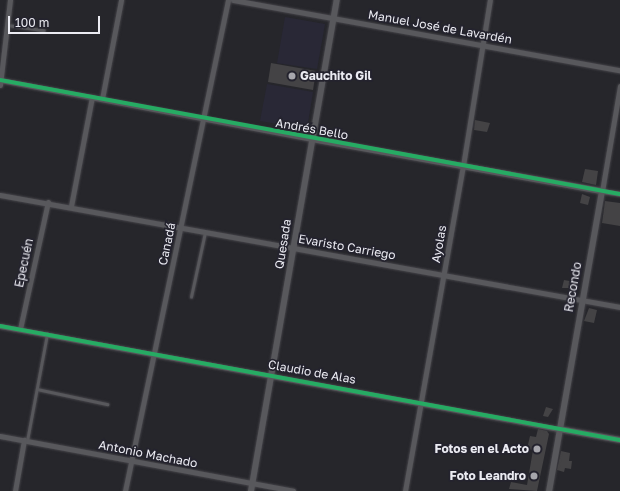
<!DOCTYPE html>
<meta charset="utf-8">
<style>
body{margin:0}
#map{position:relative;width:620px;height:491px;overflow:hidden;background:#26262b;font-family:"Golos Text",sans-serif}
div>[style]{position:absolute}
.built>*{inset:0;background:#292836}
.building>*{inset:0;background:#444345}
.roads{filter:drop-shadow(0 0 1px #444348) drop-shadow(0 0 1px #444348)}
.service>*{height:2.5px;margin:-1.25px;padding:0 1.25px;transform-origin:1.25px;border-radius:1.25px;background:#58585c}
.minor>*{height:5px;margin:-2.5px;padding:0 2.5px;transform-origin:2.5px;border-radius:2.5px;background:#58585c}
.tertiary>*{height:6px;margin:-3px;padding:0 3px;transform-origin:3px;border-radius:3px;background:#58585c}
.cycleway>*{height:4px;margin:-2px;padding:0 2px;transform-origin:2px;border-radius:2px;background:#26ab63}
.dots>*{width:11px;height:11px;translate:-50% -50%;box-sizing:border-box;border:2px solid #24232e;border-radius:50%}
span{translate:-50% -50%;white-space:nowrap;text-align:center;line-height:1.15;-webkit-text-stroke:3.5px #24232e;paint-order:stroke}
.street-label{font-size:12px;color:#ebebf2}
.poi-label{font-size:12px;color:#ebebf2;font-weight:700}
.left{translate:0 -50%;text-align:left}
.right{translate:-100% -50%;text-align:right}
.scale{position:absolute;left:8px;top:16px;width:92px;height:18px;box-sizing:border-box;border:2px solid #ebebf2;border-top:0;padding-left:5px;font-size:12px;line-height:14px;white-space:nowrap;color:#ebebf2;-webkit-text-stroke:3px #24232e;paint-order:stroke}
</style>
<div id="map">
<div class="built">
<i style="clip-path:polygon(285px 17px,325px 24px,317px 69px,277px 63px)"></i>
<i style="clip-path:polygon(267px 84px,313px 92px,307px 129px,260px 121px)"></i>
</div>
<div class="building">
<i style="clip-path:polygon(271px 63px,316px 71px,313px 90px,268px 82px)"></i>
<i style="clip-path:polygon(475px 120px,490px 123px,487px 132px,474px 130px)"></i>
<i style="clip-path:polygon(585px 169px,598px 171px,596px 185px,582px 182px)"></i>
<i style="clip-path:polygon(582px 194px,590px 197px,588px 205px,580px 203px)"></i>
<i style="clip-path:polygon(605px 201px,620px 203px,620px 226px,602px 223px)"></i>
<i style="clip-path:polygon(564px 280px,575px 282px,574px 288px,562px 288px)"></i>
<i style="clip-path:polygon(589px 308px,597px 310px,594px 323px,584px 321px)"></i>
<i style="clip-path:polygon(546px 407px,553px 409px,548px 417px,543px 416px)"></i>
<i style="clip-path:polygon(538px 429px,547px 431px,549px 434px,537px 491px,509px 489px,511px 482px,527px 485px,533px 450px,527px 449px,530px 436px,536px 437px)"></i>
<i style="clip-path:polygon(561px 451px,570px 453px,569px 461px,572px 461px,571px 469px,565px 468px,564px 472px,557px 470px)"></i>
</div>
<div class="roads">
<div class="service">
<i style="left:7px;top:25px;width:37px;rotate:8deg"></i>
<i style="left:191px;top:297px;width:66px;rotate:-77.8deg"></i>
<i style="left:37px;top:389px;width:72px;rotate:12.1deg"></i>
<i style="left:27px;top:441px;width:109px;rotate:-79.4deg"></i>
</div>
<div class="minor">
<i style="left:233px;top:0;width:393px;rotate:10.3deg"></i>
<i style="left:0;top:80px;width:318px;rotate:10.7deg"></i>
<i style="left:0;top:85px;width:86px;rotate:-83.3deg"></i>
<i style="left:620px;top:86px;width:107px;rotate:99.7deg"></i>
<i style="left:602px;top:191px;width:18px;rotate:9deg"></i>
<i style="left:102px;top:99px;width:101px;rotate:-79.1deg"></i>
<i style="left:0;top:195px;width:630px;rotate:10.24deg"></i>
<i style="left:71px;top:206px;width:111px;rotate:-79.1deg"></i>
<i style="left:0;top:326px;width:568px;rotate:10.44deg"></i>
<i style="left:20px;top:329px;width:130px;rotate:-77.6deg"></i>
<i style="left:0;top:436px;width:298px;rotate:10.6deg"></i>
<i style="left:15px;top:491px;width:52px;rotate:-80deg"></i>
<i style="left:125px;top:491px;width:502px;rotate:-78.15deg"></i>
<i style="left:405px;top:491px;width:330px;rotate:-79.9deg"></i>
<i style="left:463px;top:166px;width:168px;rotate:-80.8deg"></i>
</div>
<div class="tertiary">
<i style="left:312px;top:139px;width:295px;rotate:10.2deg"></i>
<i style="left:602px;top:191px;width:305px;rotate:100deg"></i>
<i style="left:559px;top:429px;width:62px;rotate:10.2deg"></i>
<i style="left:251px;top:491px;width:498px;rotate:-80.1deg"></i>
</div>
</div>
<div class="cycleway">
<i style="left:0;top:80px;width:630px;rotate:10.42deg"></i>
<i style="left:0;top:326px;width:630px;rotate:10.42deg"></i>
</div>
<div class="dots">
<i style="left:292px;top:76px;background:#a6a6ac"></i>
<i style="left:537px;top:449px;background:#a6a6ac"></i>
<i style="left:534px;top:476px;background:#a6a6ac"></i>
</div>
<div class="street-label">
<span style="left:440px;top:27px;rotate:10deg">Manuel José de Lavardén</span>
<span style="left:312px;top:129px;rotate:10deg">Andrés Bello</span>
<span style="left:167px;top:244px;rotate:-78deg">Canadá</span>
<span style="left:283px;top:244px;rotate:-81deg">Quesada</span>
<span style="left:439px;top:244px;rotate:-80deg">Ayolas</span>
<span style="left:347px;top:247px;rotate:10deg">Evaristo Carriego</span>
<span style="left:24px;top:263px;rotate:-78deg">Epecuén</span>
<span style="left:573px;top:287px;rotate:-80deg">Recondo</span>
<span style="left:312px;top:372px;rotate:10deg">Claudio de Alas</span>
<span style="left:148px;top:454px;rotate:11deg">Antonio Machado</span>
</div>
<div class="poi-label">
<span class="left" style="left:300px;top:76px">Gauchito Gil</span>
<span class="right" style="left:529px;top:449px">Fotos en el Acto</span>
<span class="right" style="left:526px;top:476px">Foto Leandro</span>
</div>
<div class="scale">100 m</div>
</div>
